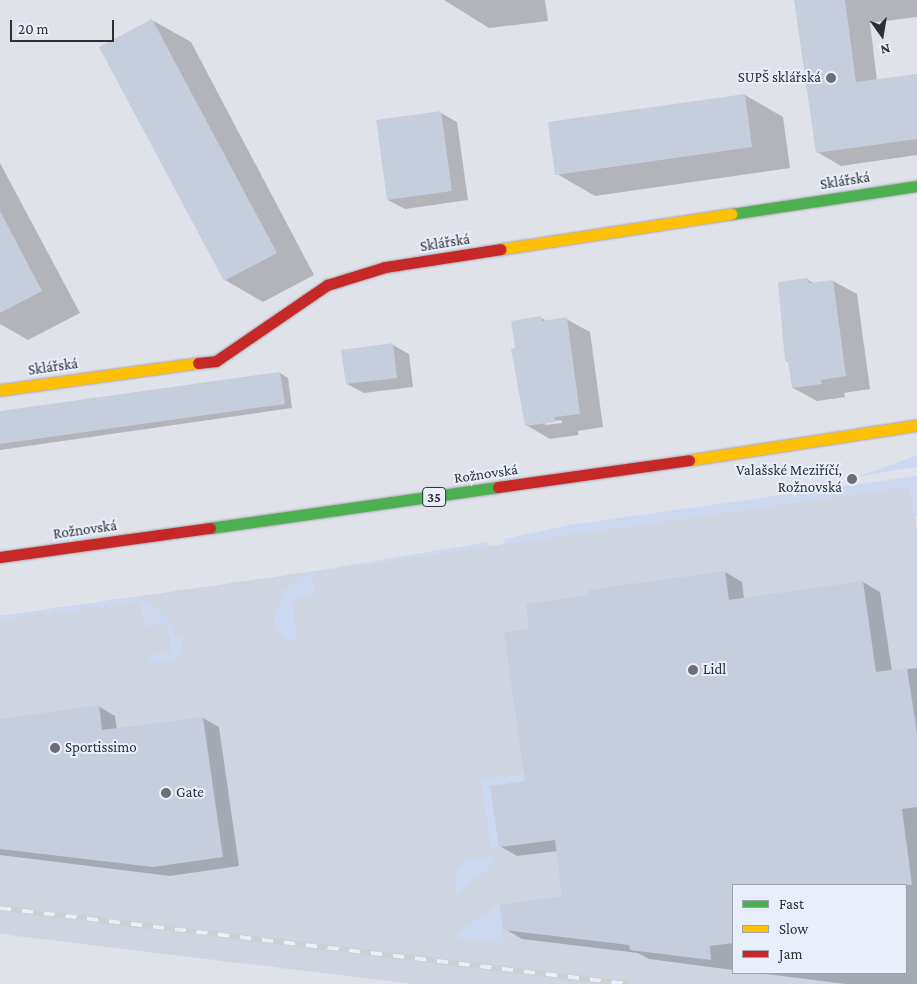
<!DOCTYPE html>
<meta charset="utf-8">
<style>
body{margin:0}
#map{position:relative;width:917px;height:984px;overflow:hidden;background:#e0e2e9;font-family:"Crimson Pro",serif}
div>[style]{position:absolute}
.built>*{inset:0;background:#cfd4e1}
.green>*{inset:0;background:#ccd7f0}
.shadow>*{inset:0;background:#0003}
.building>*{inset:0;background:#c6cddc}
.roads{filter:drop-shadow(0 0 1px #a4a6ab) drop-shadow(0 0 1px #a4a6ab)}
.fast>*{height:11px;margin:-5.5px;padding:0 5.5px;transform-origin:5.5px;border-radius:5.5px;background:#4caf50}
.slow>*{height:11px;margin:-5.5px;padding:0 5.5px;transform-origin:5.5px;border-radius:5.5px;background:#ffc107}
.jam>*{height:11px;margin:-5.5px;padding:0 5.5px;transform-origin:5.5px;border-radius:5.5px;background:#c62828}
.rail>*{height:5.5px;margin-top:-2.75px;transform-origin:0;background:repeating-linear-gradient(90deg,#e9effa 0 11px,#cecfd1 0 22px);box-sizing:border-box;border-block:1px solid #cecfd1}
.dots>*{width:14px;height:14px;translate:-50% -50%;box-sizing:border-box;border:2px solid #e9effa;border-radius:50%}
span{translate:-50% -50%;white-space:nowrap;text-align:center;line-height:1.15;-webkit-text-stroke:4px #e9effa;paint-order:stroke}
.shield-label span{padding:1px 4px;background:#e9effa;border:1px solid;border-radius:4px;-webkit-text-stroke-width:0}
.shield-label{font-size:14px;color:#2d2f33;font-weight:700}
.poi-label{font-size:15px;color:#2d2f33}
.right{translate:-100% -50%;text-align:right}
.left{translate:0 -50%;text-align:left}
.street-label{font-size:15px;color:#2d2f33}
.legend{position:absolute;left:732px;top:884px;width:175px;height:90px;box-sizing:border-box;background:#e9effa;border:1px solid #9ea2aa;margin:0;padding:6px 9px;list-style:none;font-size:15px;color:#2d2f33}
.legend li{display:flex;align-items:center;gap:10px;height:25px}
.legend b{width:25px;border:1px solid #9ea2aa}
.north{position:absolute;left:857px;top:10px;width:50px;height:50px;-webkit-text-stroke:4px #e9effa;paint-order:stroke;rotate:167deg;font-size:14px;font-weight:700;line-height:20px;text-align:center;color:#2d2f33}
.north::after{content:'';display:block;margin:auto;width:18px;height:22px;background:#2d2f33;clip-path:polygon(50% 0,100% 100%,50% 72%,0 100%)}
.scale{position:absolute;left:10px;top:20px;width:104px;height:22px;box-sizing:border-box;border:2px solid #2d2f33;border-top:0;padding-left:6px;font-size:15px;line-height:18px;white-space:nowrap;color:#2d2f33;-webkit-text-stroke:4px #e9effa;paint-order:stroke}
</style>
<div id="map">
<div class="built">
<i style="clip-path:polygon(evenodd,909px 486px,917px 529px,917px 984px,414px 984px,0 934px,0 616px,909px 486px,733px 885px,906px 885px,906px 973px,733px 973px,733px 885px)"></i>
</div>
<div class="green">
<i style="clip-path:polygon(917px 456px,917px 467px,860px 476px,912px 457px)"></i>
<i style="clip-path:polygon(917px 476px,917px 516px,914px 517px,909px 486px,505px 544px,504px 539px,569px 525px)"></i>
<i style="clip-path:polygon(489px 542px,489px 546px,312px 571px,315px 595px,292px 598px,297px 641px,285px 639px,276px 629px,274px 618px,283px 591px,306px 572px)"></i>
<i style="clip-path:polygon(133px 597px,145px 600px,158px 609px,168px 621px,174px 637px,182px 636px,183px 650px,175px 660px,157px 663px,148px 659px,149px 655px,171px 652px,167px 624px,144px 626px,140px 601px,104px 605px,101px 610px,97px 606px,78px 609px,75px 613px,71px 610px,52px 612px,49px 617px,45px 613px,14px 618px,11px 622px,0 620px,0 616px)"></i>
<i style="clip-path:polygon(917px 716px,917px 727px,490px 786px,499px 847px,491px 848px,481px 780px)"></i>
<i style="clip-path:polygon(492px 856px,493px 865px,455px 895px,457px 870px,466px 861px)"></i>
<i style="clip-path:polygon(499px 904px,504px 943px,453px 937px)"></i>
</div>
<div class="shadow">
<i style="clip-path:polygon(444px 0,545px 0,548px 21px,489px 28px)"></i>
<i style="clip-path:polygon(796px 0,917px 0,917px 17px,870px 23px,877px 81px,917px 76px,917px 155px,841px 166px,817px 152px)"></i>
<i style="clip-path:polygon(152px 20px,191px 42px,314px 275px,263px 302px,225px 280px)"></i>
<i style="clip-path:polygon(745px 95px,783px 117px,790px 168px,595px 196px,557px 174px)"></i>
<i style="clip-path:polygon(441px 113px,457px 122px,468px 200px,405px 209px,388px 200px)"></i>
<i style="clip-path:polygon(0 163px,80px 313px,28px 340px,0 324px)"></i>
<i style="clip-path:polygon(808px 280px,814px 283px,833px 281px,857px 294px,870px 389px,844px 393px,845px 397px,817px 401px,793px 388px,790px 363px,786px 361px)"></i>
<i style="clip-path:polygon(evenodd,541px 318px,547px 321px,566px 319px,590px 332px,603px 427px,578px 431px,578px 435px,550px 439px,526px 425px,516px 350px,541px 318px,561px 420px,562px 423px,545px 425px,545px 422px,561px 420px)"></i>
<i style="clip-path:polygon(393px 345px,409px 354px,413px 387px,364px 393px,347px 384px)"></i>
<i style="clip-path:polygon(280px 373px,288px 378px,292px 408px,0 450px,0 412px)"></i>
<i style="clip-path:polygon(725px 572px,742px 582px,744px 599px,863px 582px,880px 592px,892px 671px,917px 668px,917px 984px,846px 984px,757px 973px,906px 973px,906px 885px,733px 885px,733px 970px,649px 959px,638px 953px,522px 939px,505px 929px,563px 897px,558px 851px,517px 856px,500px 846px,526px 782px,531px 630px,590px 596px)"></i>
<i style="clip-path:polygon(98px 706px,115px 716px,117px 730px,203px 718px,219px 727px,239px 866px,170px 876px,0 855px,0 720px)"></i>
</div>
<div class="building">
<i style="clip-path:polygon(794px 0,845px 0,856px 82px,917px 74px,917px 139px,816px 153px)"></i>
<i style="clip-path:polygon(152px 19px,277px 253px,224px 281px,99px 47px)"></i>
<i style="clip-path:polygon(745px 94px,752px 147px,555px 175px,548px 122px)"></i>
<i style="clip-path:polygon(441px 111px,452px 191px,387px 200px,376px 120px)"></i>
<i style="clip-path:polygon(0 211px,42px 291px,0 313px)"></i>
<i style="clip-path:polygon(808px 278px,809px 283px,833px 280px,846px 376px,821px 380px,822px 384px,792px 388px,788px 361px,785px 361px,778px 282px)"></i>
<i style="clip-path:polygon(541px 316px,542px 321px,567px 317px,580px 414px,555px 417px,555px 422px,525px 426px,511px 349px,515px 348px,511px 321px)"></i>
<i style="clip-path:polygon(393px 343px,397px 378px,346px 384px,341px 350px)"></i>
<i style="clip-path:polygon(280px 372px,285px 404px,0 444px,0 411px)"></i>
<i style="clip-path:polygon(725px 571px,729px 600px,863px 581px,876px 672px,907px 668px,917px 733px,917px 807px,902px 809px,912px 885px,733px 885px,733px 943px,710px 946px,711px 960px,630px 950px,629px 945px,503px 930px,500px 905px,562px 896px,555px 840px,499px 847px,490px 786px,525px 781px,504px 632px,529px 629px,526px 604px,589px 595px,589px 590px)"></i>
<i style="clip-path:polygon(99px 705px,102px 730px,203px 717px,223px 857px,153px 867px,0 849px,0 719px)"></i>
</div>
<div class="roads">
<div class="fast">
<i style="left:731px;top:214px;width:188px;rotate:-8.6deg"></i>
<i style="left:210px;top:528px;width:291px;rotate:-8.1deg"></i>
</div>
<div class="slow">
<i style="left:501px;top:249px;width:233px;rotate:-8.7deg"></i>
<i style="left:0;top:390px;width:200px;rotate:-7.8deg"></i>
<i style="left:689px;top:460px;width:231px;rotate:-8.7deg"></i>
</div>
<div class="jam">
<i style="left:198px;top:363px;width:18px;rotate:-6deg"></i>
<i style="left:216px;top:361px;width:135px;rotate:-34.4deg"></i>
<i style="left:327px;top:285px;width:61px;rotate:-17.2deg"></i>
<i style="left:385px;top:267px;width:117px;rotate:-8.8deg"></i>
<i style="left:498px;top:487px;width:193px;rotate:-8deg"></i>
<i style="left:0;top:557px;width:212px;rotate:-7.9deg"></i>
</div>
</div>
<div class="rail">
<i style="left:0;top:908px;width:633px;rotate:6.9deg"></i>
</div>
<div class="dots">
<i style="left:831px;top:78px;background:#6c6e73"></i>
<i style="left:852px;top:479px;background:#6c6e73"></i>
<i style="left:693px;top:670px;background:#6c6e73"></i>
<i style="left:55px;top:748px;background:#6c6e73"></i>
<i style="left:166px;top:793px;background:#6c6e73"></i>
</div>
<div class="shield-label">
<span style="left:434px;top:497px">35</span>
</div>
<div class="poi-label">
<span class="right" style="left:821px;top:78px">SUPŠ sklářská</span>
<span class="right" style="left:842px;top:479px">Valašské Meziříčí,<br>Rožnovská</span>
<span class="left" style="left:703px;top:670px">Lidl</span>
<span class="left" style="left:65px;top:748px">Sportissimo</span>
<span class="left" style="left:176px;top:793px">Gate</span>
</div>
<div class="street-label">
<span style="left:845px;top:181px;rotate:-9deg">Sklářská</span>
<span style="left:445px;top:243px;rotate:-9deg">Sklářská</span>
<span style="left:53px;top:367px;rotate:-8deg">Sklářská</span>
<span style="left:486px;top:474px;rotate:-8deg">Rožnovská</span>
<span style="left:85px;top:530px;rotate:-8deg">Rožnovská</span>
</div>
<ul class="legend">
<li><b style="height:6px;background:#4caf50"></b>Fast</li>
<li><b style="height:6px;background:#ffc107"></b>Slow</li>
<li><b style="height:6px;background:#c62828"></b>Jam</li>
</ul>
<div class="north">N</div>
<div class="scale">20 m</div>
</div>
